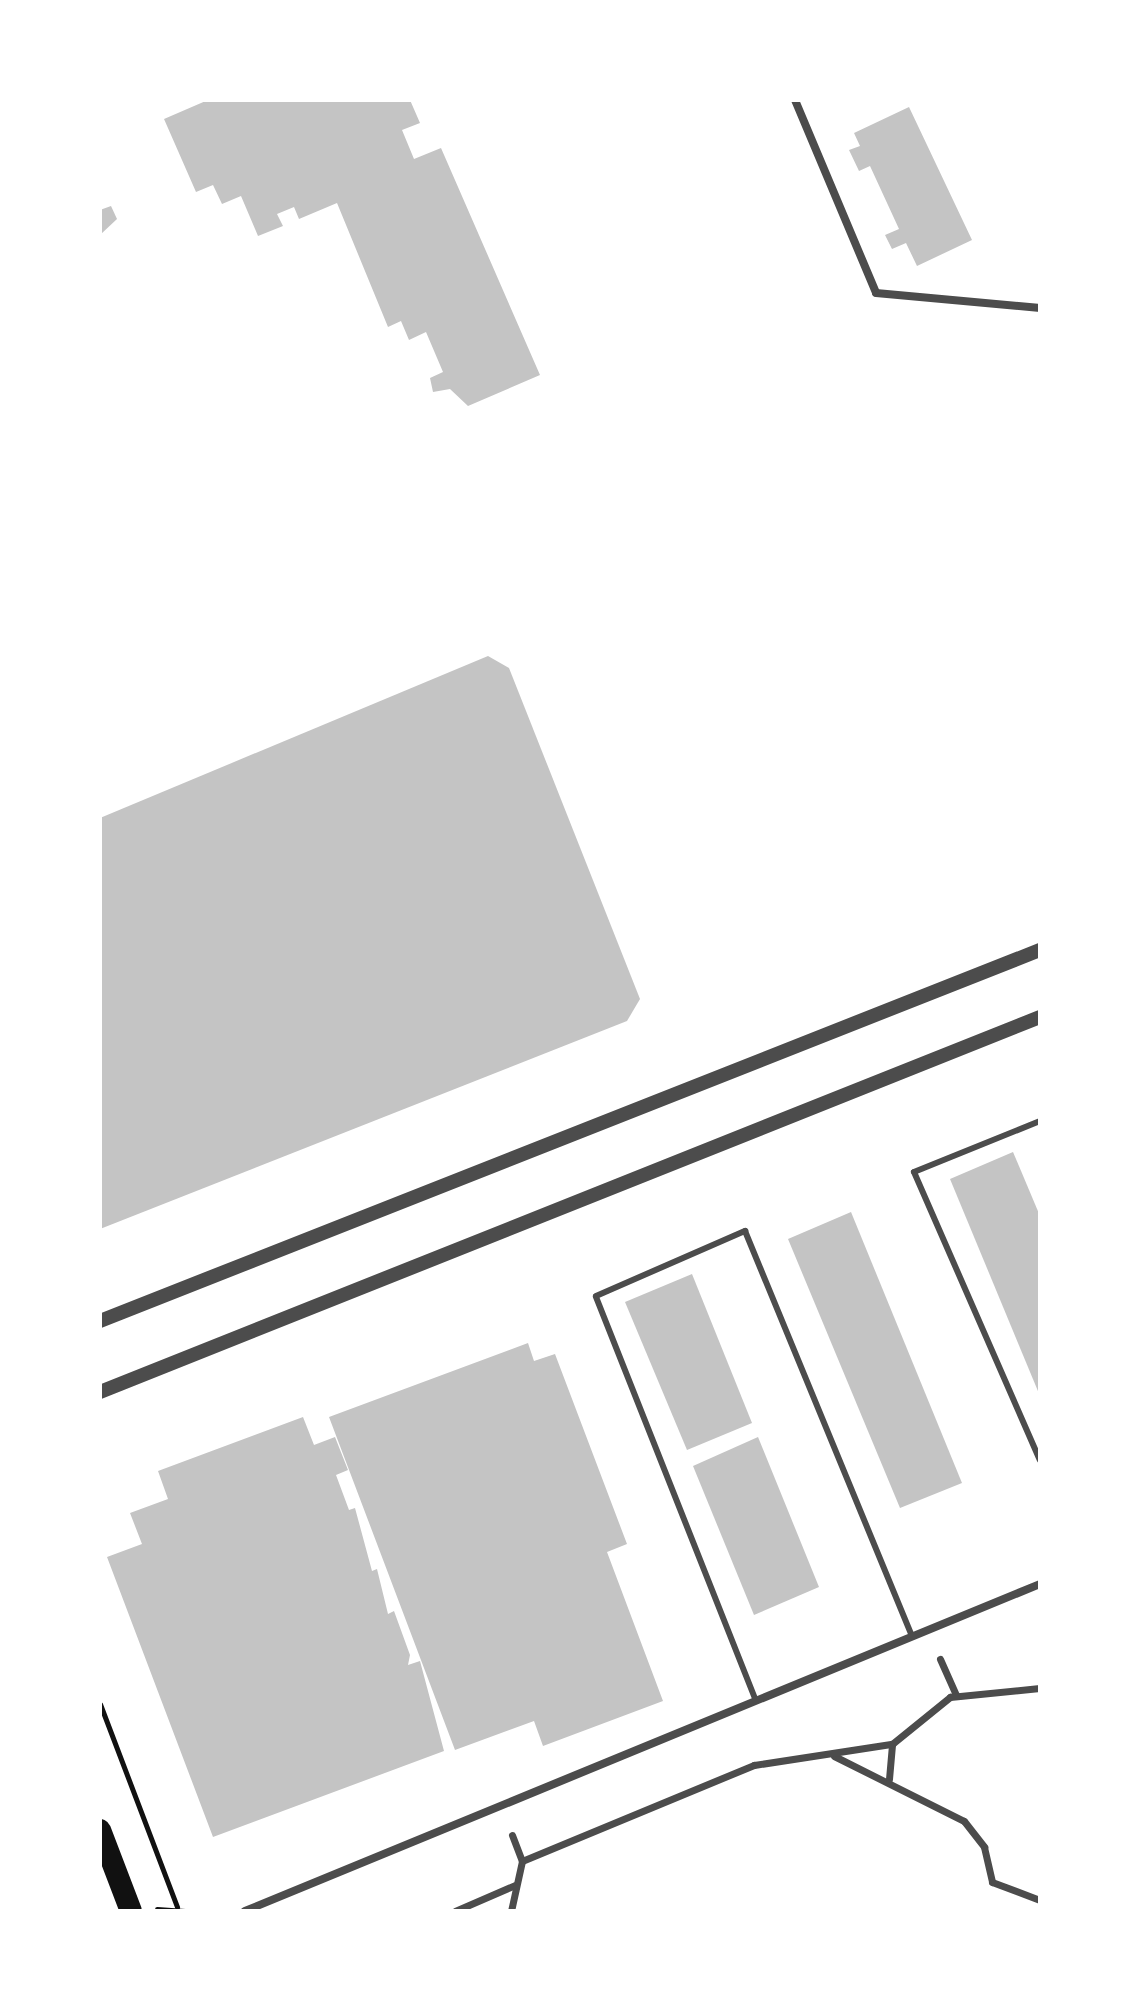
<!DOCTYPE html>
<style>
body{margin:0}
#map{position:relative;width:1140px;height:2011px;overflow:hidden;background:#fff;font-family:"Open Sans",sans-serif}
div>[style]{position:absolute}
.building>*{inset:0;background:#c4c4c4}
.path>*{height:5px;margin:-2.5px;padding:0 2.5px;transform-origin:2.5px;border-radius:2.5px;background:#111}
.service>*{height:6px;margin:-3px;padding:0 3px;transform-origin:3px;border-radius:3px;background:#4c4c4c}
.pedestrian>*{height:7px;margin:-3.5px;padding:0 3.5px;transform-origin:3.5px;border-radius:3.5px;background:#4c4c4c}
.minor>*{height:8px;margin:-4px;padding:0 4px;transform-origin:4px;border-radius:4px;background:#4c4c4c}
.tertiary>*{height:14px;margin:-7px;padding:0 7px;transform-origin:7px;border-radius:7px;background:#4c4c4c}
.trunk>*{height:22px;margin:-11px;padding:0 11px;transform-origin:11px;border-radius:11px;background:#111}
span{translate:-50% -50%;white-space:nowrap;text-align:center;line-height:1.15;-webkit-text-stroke:7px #fff;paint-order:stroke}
.frame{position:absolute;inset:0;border:102px solid #fff;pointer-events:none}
</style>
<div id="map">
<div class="building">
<i style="clip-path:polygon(208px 100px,410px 100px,420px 123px,402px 130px,414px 159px,441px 148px,540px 375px,468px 406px,450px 389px,433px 392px,430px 378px,443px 372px,426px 332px,409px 340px,401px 321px,388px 327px,337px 203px,299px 219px,294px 207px,277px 214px,283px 226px,258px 236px,241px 196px,222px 204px,213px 185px,196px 192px,164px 119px)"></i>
<i style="clip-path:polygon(909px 107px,972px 240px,917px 266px,906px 243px,892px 249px,885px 235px,899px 229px,870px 166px,859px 171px,849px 150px,860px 146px,854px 133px)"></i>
<i style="clip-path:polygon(111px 206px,117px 219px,100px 235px,100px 210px)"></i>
<i style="clip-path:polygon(488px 656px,509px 668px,640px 999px,627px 1021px,100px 1229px,100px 818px)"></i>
<i style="clip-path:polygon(1013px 1152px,1040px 1216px,1040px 1396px,950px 1179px)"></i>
<i style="clip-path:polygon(851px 1212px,962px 1483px,900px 1508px,788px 1239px)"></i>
<i style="clip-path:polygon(692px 1274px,752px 1423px,687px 1450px,625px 1302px)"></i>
<i style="clip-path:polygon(528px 1343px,534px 1361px,555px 1354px,627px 1544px,607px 1552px,663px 1701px,543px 1746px,534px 1721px,455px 1750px,329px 1417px)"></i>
<i style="clip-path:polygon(303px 1417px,314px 1445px,335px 1437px,348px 1470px,336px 1475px,349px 1510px,355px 1508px,372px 1571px,377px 1569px,388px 1614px,394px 1611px,410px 1655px,408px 1665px,420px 1661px,444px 1751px,213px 1837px,107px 1557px,142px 1544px,130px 1513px,168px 1499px,158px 1471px)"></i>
<i style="clip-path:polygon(758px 1437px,819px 1587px,754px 1615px,693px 1466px)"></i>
</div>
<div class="path">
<i style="left:100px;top:1704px;width:217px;rotate:69.2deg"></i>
<i style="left:157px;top:1909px;width:28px;rotate:4deg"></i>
</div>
<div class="service">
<i style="left:1040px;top:1121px;width:136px;rotate:158deg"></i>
<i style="left:914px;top:1172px;width:314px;rotate:66.4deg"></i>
<i style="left:756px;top:1701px;width:435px;rotate:-111.6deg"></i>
<i style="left:596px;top:1296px;width:163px;rotate:-23.6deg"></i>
<i style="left:745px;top:1231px;width:439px;rotate:67.6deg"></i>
</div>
<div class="pedestrian">
<i style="left:940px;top:1659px;width:39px;rotate:66deg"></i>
<i style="left:834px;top:1756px;width:145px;rotate:26.6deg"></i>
<i style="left:964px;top:1821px;width:33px;rotate:52deg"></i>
<i style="left:984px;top:1847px;width:36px;rotate:77deg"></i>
<i style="left:992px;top:1882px;width:51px;rotate:20.6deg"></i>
<i style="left:889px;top:1779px;width:35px;rotate:-85deg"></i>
<i style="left:512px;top:1835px;width:28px;rotate:69deg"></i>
<i style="left:455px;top:1911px;width:65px;rotate:-23.4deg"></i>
<i style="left:511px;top:1911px;width:51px;rotate:-77.6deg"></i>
<i style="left:522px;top:1861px;width:251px;rotate:-22.5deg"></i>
<i style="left:754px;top:1765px;width:140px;rotate:-8.7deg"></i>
<i style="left:892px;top:1744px;width:75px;rotate:-39deg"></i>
<i style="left:950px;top:1697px;width:90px;rotate:-5.7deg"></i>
</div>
<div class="minor">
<i style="left:795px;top:100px;width:209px;rotate:67.2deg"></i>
<i style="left:876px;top:293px;width:165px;rotate:5.2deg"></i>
<i style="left:245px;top:1911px;width:860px;rotate:-22.36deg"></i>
</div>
<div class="tertiary">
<i style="left:100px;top:1321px;width:1011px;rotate:-21.54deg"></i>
<i style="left:100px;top:1392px;width:1012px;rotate:-21.75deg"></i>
</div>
<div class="trunk">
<i style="left:100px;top:1830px;width:87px;rotate:69.1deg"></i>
</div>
<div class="frame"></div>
</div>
